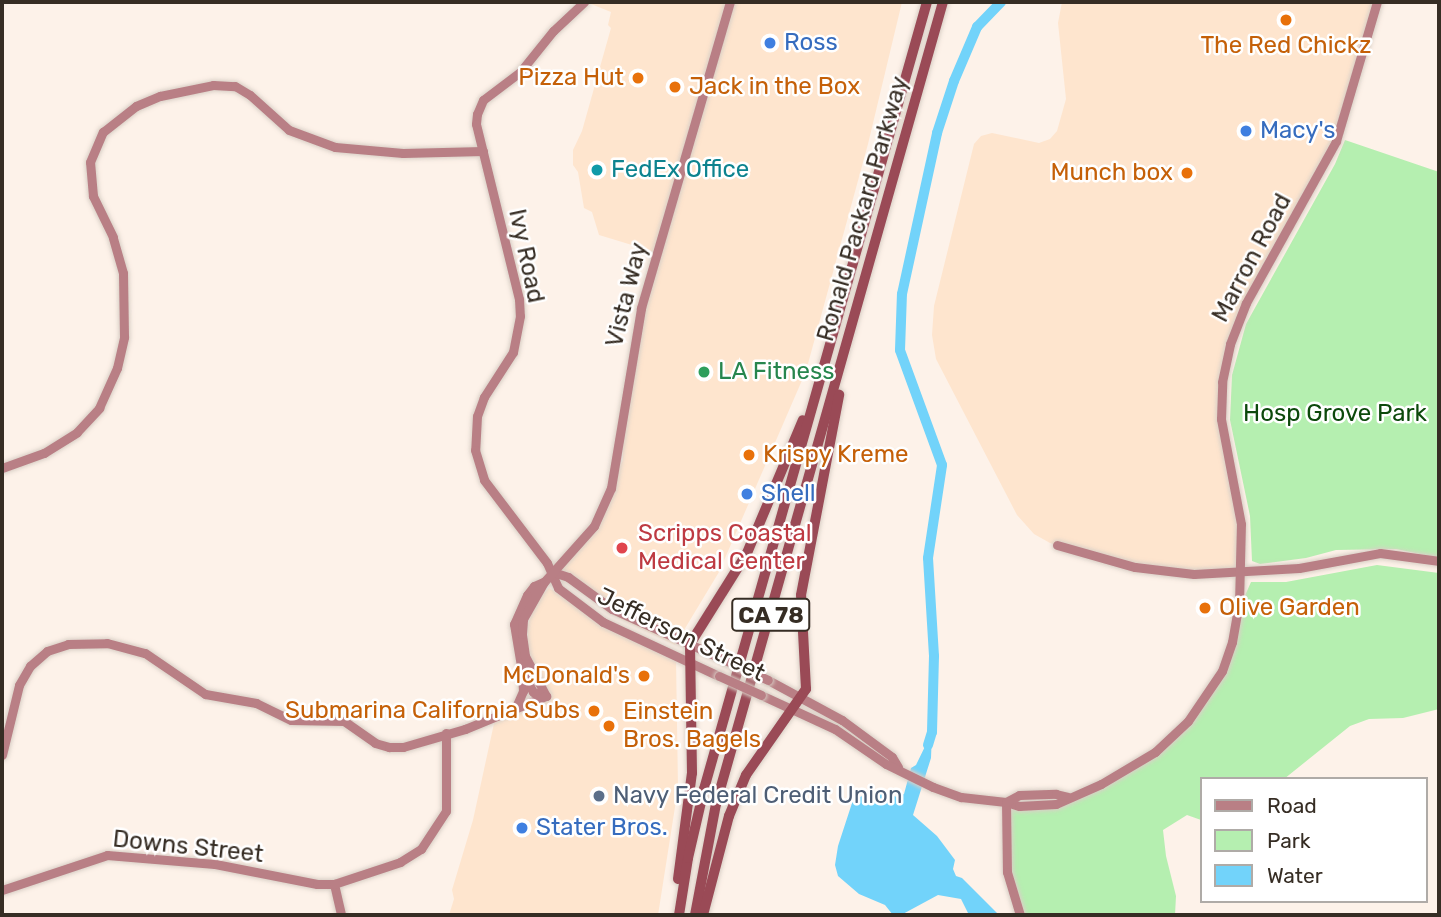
<!DOCTYPE html>
<style>
body{margin:0}
#map{position:relative;width:1441px;height:917px;overflow:hidden;background:#fdf2e9;font-family:Rubik,sans-serif}
div>[style]{position:absolute}
.built>*{inset:0;background:#fee5ce}
.green>*{inset:0;background:#b5efb0}
.water>*{inset:0;background:#72d3fa}
.river>*{height:10px;margin:-5px;padding:0 5px;transform-origin:5px;border-radius:5px;background:#72d3fa}
.roads{filter:drop-shadow(0 0 2px #d9cfc6) drop-shadow(0 0 2px #d9cfc6)}
.secondary>*{height:9px;margin:-4.5px;padding:0 4.5px;transform-origin:4.5px;border-radius:4.5px;background:#b97f85}
.highway>*{height:10px;margin:-5px;padding:0 5px;transform-origin:5px;border-radius:5px;background:#9a4a56}
.bridges{filter:drop-shadow(0 0 2px #d9cfc6) drop-shadow(0 0 2px #d9cfc6)}
.secondary-bridge>*{height:9px;margin:-4.5px;padding:0 4.5px;transform-origin:4.5px;border-radius:4.5px;background:#b97f85}
.dots>*{width:19px;height:19px;translate:-50% -50%;box-sizing:border-box;border:4px solid #fff;border-radius:50%}
span{translate:-50% -50%;white-space:nowrap;text-align:center;line-height:1.15;-webkit-text-stroke:5px #fff;paint-order:stroke}
.shield-label span{padding:2px 5px;background:#fff;border:2px solid;border-radius:5px;-webkit-text-stroke-width:0}
.shield-label{font-size:23px;color:#362d24;font-weight:700}
.shop-label{font-size:24px;color:#366cbe}
.left{translate:0 -50%;text-align:left}
.food-label{font-size:24px;color:#c56008}
.right{translate:-100% -50%;text-align:right}
.culture-label{font-size:24px;color:#0d838f}
.street-label{font-size:24px;color:#362d24}
.leisure-label{font-size:24px;color:#27864d}
.park-label{font-size:24px;color:#0c490b}
.health-label{font-size:24px;color:#be3a42}
.service-label{font-size:24px;color:#4e5e75}
.frame{position:absolute;inset:0;border:4px solid #362d24;pointer-events:none}
.legend{position:absolute;left:1200px;top:777px;width:228px;height:126px;box-sizing:border-box;background:#fff;border:2px solid #afaba7;margin:0;padding:9px 12px;list-style:none;font-size:21px;color:#362d24}
.legend li{display:flex;align-items:center;gap:14px;height:35px}
.legend b{width:35px;border:2px solid #afaba7}
</style>
<div id="map">
<div class="built">
<i style="clip-path:polygon(586px 2px,729px 2px,655px 252px,599px 235px,592px 212px,584px 208px,578px 172px,573px 165px,573px 150px,582px 131px,611px 28px,608px 25px,611px 12px)"></i>
<i style="clip-path:polygon(730px 2px,902px 2px,868px 144px,806px 371px,719px 572px,675px 645px,608px 613px,552px 566px,587px 535px,623px 460px,623px 392px,627px 370px)"></i>
<i style="clip-path:polygon(1062px 2px,1377px 2px,1344px 117px,1241px 313px,1220px 401px,1238px 500px,1240px 571px,1165px 571px,1135px 567px,1050px 543px,1034px 534px,1017px 515px,936px 359px,932px 335px,934px 306px,974px 144px,981px 136px,992px 133px,1039px 143px,1050px 139px,1057px 131px,1066px 99px,1058px 23px)"></i>
<i style="clip-path:polygon(549px 588px,623px 635px,676px 659px,678px 788px,658px 915px,449px 915px,454px 899px,452px 890px,473px 820px,495px 719px,544px 698px,528px 659px,528px 625px,535px 603px)"></i>
</div>
<div class="green">
<i style="clip-path:polygon(1345px 140px,1439px 172px,1439px 558px,1396px 549px,1336px 550px,1306px 558px,1260px 564px,1252px 561px,1250px 516px,1230px 420px,1232px 375px,1246px 324px,1335px 164px)"></i>
<i style="clip-path:polygon(1377px 565px,1439px 573px,1439px 709px,1403px 718px,1369px 719px,1350px 726px,1284px 779px,1201px 779px,1201px 820px,1187px 815px,1163px 830px,1166px 856px,1176px 896px,1175px 915px,1025px 915px,1010px 867px,1009px 805px,1057px 802px,1147px 760px,1213px 690px,1243px 600px,1251px 582px,1286px 582px)"></i>
</div>
<div class="water">
<i style="clip-path:polygon(932px 732px,931px 758px,913px 815px,937px 836px,955px 860px,953px 869px,956px 876px,962px 878px,999px 915px,969px 915px,961px 899px,938px 895px,901px 915px,893px 915px,885px 905px,859px 894px,838px 876px,835px 865px,838px 846px,853px 800px,876px 790px,897px 797px,904px 794px,911px 768px,916px 765px)"></i>
</div>
<div class="river">
<i style="left:928px;top:745px;width:14px;rotate:-73deg"></i>
<i style="left:932px;top:732px;width:76px;rotate:-88.5deg"></i>
<i style="left:934px;top:656px;width:98px;rotate:-93.5deg"></i>
<i style="left:928px;top:558px;width:94px;rotate:-81.4deg"></i>
<i style="left:942px;top:465px;width:122px;rotate:-110.1deg"></i>
<i style="left:900px;top:350px;width:56px;rotate:-88deg"></i>
<i style="left:902px;top:294px;width:165px;rotate:-77.7deg"></i>
<i style="left:937px;top:133px;width:55px;rotate:-71.9deg"></i>
<i style="left:954px;top:81px;width:59px;rotate:-66.9deg"></i>
<i style="left:977px;top:27px;width:35px;rotate:-46deg"></i>
</div>
<div class="roads">
<div class="secondary">
<i style="left:584px;top:2px;width:42px;rotate:136.9deg"></i>
<i style="left:553px;top:31px;width:53px;rotate:128.8deg"></i>
<i style="left:520px;top:72px;width:46px;rotate:142.9deg"></i>
<i style="left:483px;top:100px;width:15px;rotate:113deg"></i>
<i style="left:477px;top:114px;width:10px;rotate:96deg"></i>
<i style="left:476px;top:124px;width:180px;rotate:76.2deg"></i>
<i style="left:519px;top:299px;width:17px;rotate:87deg"></i>
<i style="left:520px;top:316px;width:37px;rotate:101deg"></i>
<i style="left:513px;top:352px;width:54px;rotate:122.8deg"></i>
<i style="left:484px;top:397px;width:20px;rotate:110deg"></i>
<i style="left:477px;top:416px;width:34px;rotate:93deg"></i>
<i style="left:475px;top:450px;width:31px;rotate:73deg"></i>
<i style="left:484px;top:480px;width:104px;rotate:52.8deg"></i>
<i style="left:547px;top:563px;width:27px;rotate:66deg"></i>
<i style="left:558px;top:588px;width:56px;rotate:37.1deg"></i>
<i style="left:603px;top:622px;width:128px;rotate:25deg"></i>
<i style="left:2px;top:468px;width:45px;rotate:-19.7deg"></i>
<i style="left:44px;top:453px;width:39px;rotate:-32deg"></i>
<i style="left:77px;top:432px;width:33px;rotate:-47deg"></i>
<i style="left:99px;top:408px;width:44px;rotate:-65.8deg"></i>
<i style="left:117px;top:368px;width:32px;rotate:-77deg"></i>
<i style="left:124px;top:337px;width:64px;rotate:-90.9deg"></i>
<i style="left:123px;top:273px;width:37px;rotate:-106deg"></i>
<i style="left:113px;top:237px;width:46px;rotate:-116deg"></i>
<i style="left:93px;top:196px;width:34px;rotate:-95deg"></i>
<i style="left:90px;top:162px;width:33px;rotate:-67deg"></i>
<i style="left:103px;top:132px;width:42px;rotate:-38.2deg"></i>
<i style="left:136px;top:106px;width:26px;rotate:-23deg"></i>
<i style="left:160px;top:96px;width:54px;rotate:-11.7deg"></i>
<i style="left:213px;top:85px;width:22px;rotate:3deg"></i>
<i style="left:235px;top:86px;width:17px;rotate:31deg"></i>
<i style="left:250px;top:95px;width:52px;rotate:41.9deg"></i>
<i style="left:289px;top:130px;width:49px;rotate:20.3deg"></i>
<i style="left:335px;top:147px;width:68px;rotate:5deg"></i>
<i style="left:403px;top:153px;width:80px;rotate:-1.4deg"></i>
<i style="left:1057px;top:545px;width:81px;rotate:15.8deg"></i>
<i style="left:1135px;top:567px;width:59px;rotate:6.8deg"></i>
<i style="left:1194px;top:574px;width:105px;rotate:-3.3deg"></i>
<i style="left:1299px;top:568px;width:82px;rotate:-10.5deg"></i>
<i style="left:1380px;top:553px;width:60px;rotate:7.7deg"></i>
<i style="left:553px;top:572px;width:16px;rotate:18deg"></i>
<i style="left:568px;top:577px;width:54px;rotate:36deg"></i>
<i style="left:612px;top:609px;width:126px;rotate:24.3deg"></i>
<i style="left:543px;top:582px;width:10px;rotate:156deg"></i>
<i style="left:534px;top:586px;width:11px;rotate:128deg"></i>
<i style="left:527px;top:595px;width:32px;rotate:114deg"></i>
<i style="left:514px;top:624px;width:49px;rotate:80.5deg"></i>
<i style="left:522px;top:672px;width:23px;rotate:61deg"></i>
<i style="left:533px;top:692px;width:14px;rotate:17deg"></i>
<i style="left:768px;top:680px;width:84px;rotate:28.4deg"></i>
<i style="left:842px;top:720px;width:62px;rotate:36.5deg"></i>
<i style="left:892px;top:757px;width:12px;rotate:59deg"></i>
<i style="left:761px;top:695px;width:81px;rotate:24.7deg"></i>
<i style="left:835px;top:729px;width:62px;rotate:34.5deg"></i>
<i style="left:886px;top:764px;width:52px;rotate:26.1deg"></i>
<i style="left:933px;top:787px;width:30px;rotate:20deg"></i>
<i style="left:961px;top:797px;width:45px;rotate:6.3deg"></i>
<i style="left:1006px;top:802px;width:14px;rotate:17deg"></i>
<i style="left:1019px;top:806px;width:37px;rotate:-3deg"></i>
<i style="left:1056px;top:804px;width:49px;rotate:-24deg"></i>
<i style="left:1101px;top:784px;width:63px;rotate:-30.7deg"></i>
<i style="left:1155px;top:752px;width:45px;rotate:-43.2deg"></i>
<i style="left:1188px;top:721px;width:60px;rotate:-55.8deg"></i>
<i style="left:1222px;top:671px;width:31px;rotate:-71deg"></i>
<i style="left:1232px;top:642px;width:39px;rotate:-80deg"></i>
<i style="left:1239px;top:604px;width:80px;rotate:-88.6deg"></i>
<i style="left:1241px;top:524px;width:107px;rotate:-100.8deg"></i>
<i style="left:1221px;top:419px;width:37px;rotate:-88deg"></i>
<i style="left:1222px;top:382px;width:39px;rotate:-78deg"></i>
<i style="left:1230px;top:344px;width:44px;rotate:-68.7deg"></i>
<i style="left:1246px;top:303px;width:185px;rotate:-60.9deg"></i>
<i style="left:1336px;top:141px;width:145px;rotate:-73.6deg"></i>
<i style="left:546px;top:696px;width:45px;rotate:-117.7deg"></i>
<i style="left:525px;top:656px;width:22px;rotate:-98deg"></i>
<i style="left:522px;top:634px;width:15px;rotate:-86deg"></i>
<i style="left:523px;top:619px;width:43px;rotate:-60.4deg"></i>
<i style="left:544px;top:582px;width:75px;rotate:-48.2deg"></i>
<i style="left:594px;top:526px;width:42px;rotate:-65.9deg"></i>
<i style="left:611px;top:488px;width:182px;rotate:-80.5deg"></i>
<i style="left:641px;top:308px;width:319px;rotate:-73.8deg"></i>
<i style="left:515px;top:709px;width:20px;rotate:-66deg"></i>
<i style="left:523px;top:691px;width:19px;rotate:-93deg"></i>
<i style="left:2px;top:755px;width:72px;rotate:-76.3deg"></i>
<i style="left:19px;top:685px;width:22px;rotate:-60deg"></i>
<i style="left:30px;top:666px;width:23px;rotate:-41deg"></i>
<i style="left:47px;top:651px;width:22px;rotate:-18deg"></i>
<i style="left:68px;top:644px;width:39px;rotate:-1deg"></i>
<i style="left:107px;top:643px;width:39px;rotate:15deg"></i>
<i style="left:145px;top:653px;width:73px;rotate:34.3deg"></i>
<i style="left:205px;top:694px;width:52px;rotate:10deg"></i>
<i style="left:256px;top:703px;width:39px;rotate:26deg"></i>
<i style="left:291px;top:720px;width:53px;rotate:1.1deg"></i>
<i style="left:344px;top:721px;width:38px;rotate:35deg"></i>
<i style="left:375px;top:743px;width:15px;rotate:16deg"></i>
<i style="left:389px;top:747px;width:14px"></i>
<i style="left:403px;top:747px;width:65px;rotate:-16.2deg"></i>
<i style="left:465px;top:729px;width:87px;rotate:-22.2deg"></i>
<i style="left:1006px;top:802px;width:70px;rotate:89.2deg"></i>
<i style="left:1007px;top:872px;width:45px;rotate:73.2deg"></i>
<i style="left:1006px;top:802px;width:15px;rotate:-28deg"></i>
<i style="left:1019px;top:795px;width:37px;rotate:-2deg"></i>
<i style="left:1056px;top:794px;width:12px;rotate:14deg"></i>
<i style="left:334px;top:884px;width:32px;rotate:77deg"></i>
<i style="left:2px;top:890px;width:111px;rotate:-18.4deg"></i>
<i style="left:107px;top:855px;width:108px;rotate:4.8deg"></i>
<i style="left:215px;top:864px;width:104px;rotate:11.1deg"></i>
<i style="left:317px;top:884px;width:17px"></i>
<i style="left:334px;top:884px;width:70px;rotate:-18.4deg"></i>
<i style="left:400px;top:862px;width:25px;rotate:-32deg"></i>
<i style="left:421px;top:849px;width:45px;rotate:-56.7deg"></i>
<i style="left:446px;top:811px;width:78px;rotate:-90deg"></i>
</div>
<div class="highway">
<i style="left:678px;top:879px;width:107px;rotate:-82.5deg"></i>
<i style="left:692px;top:773px;width:129px;rotate:-90.9deg"></i>
<i style="left:690px;top:644px;width:107px;rotate:-57.9deg"></i>
<i style="left:747px;top:553px;width:144px;rotate:-67.2deg"></i>
<i style="left:679px;top:915px;width:58px;rotate:-81deg"></i>
<i style="left:688px;top:858px;width:71px;rotate:-76.9deg"></i>
<i style="left:704px;top:789px;width:818px;rotate:-74.18deg"></i>
<i style="left:695px;top:915px;width:113px;rotate:-79.3deg"></i>
<i style="left:716px;top:804px;width:834px;rotate:-74.2deg"></i>
<i style="left:703px;top:915px;width:102px;rotate:-75.3deg"></i>
<i style="left:729px;top:816px;width:44px;rotate:-67.5deg"></i>
<i style="left:746px;top:775px;width:105px;rotate:-55.1deg"></i>
<i style="left:806px;top:689px;width:94px;rotate:-93deg"></i>
<i style="left:801px;top:595px;width:204px;rotate:-79.2deg"></i>
</div>
</div>
<div class="bridges">
<div class="secondary-bridge">
<i style="left:727px;top:661px;width:45px;rotate:24.9deg"></i>
<i style="left:719px;top:676px;width:46px;rotate:24.3deg"></i>
</div>
</div>
<div class="dots">
<i style="left:1286px;top:20px;background:#e8710a"></i>
<i style="left:770px;top:43px;background:#3f7fe0"></i>
<i style="left:638px;top:78px;background:#e8710a"></i>
<i style="left:675px;top:87px;background:#e8710a"></i>
<i style="left:1246px;top:131px;background:#3f7fe0"></i>
<i style="left:597px;top:170px;background:#0f9aa8"></i>
<i style="left:1187px;top:173px;background:#e8710a"></i>
<i style="left:704px;top:372px;background:#2e9e5b"></i>
<i style="left:749px;top:455px;background:#e8710a"></i>
<i style="left:747px;top:494px;background:#3f7fe0"></i>
<i style="left:622px;top:548px;background:#e0444e"></i>
<i style="left:1205px;top:608px;background:#e8710a"></i>
<i style="left:644px;top:676px;background:#e8710a"></i>
<i style="left:594px;top:711px;background:#e8710a"></i>
<i style="left:609px;top:726px;background:#e8710a"></i>
<i style="left:599px;top:796px;background:#5c6f8a"></i>
<i style="left:522px;top:828px;background:#3f7fe0"></i>
</div>
<div class="shield-label">
<span style="left:771px;top:615px">CA 78</span>
</div>
<div class="shop-label">
<span class="left" style="left:784px;top:43px">Ross</span>
<span class="left" style="left:1260px;top:131px">Macy's</span>
<span class="left" style="left:761px;top:494px">Shell</span>
<span class="left" style="left:536px;top:828px">Stater Bros.</span>
</div>
<div class="food-label">
<span style="left:1286px;top:46px">The Red Chickz</span>
<span class="right" style="left:624px;top:78px">Pizza Hut</span>
<span class="left" style="left:689px;top:87px">Jack in the Box</span>
<span class="right" style="left:1173px;top:173px">Munch box</span>
<span class="left" style="left:763px;top:455px">Krispy Kreme</span>
<span class="left" style="left:1219px;top:608px">Olive Garden</span>
<span class="right" style="left:630px;top:676px">McDonald's</span>
<span class="right" style="left:580px;top:711px">Submarina California Subs</span>
<span class="left" style="left:623px;top:726px">Einstein<br>Bros. Bagels</span>
</div>
<div class="culture-label">
<span class="left" style="left:611px;top:170px">FedEx Office</span>
</div>
<div class="street-label">
<span style="left:863px;top:209px;rotate:-74deg">Ronald Packard Parkway</span>
<span style="left:526px;top:256px;rotate:78deg">Ivy Road</span>
<span style="left:1252px;top:258px;rotate:-62deg">Marron Road</span>
<span style="left:627px;top:295px;rotate:-76deg">Vista Way</span>
<span style="left:681px;top:635px;rotate:26deg">Jefferson Street</span>
<span style="left:188px;top:847px;rotate:6deg">Downs Street</span>
</div>
<div class="leisure-label">
<span class="left" style="left:718px;top:372px">LA Fitness</span>
</div>
<div class="park-label">
<span style="left:1335px;top:414px">Hosp Grove Park</span>
</div>
<div class="health-label">
<span class="left" style="left:638px;top:548px">Scripps Coastal<br>Medical Center</span>
</div>
<div class="service-label">
<span class="left" style="left:613px;top:796px">Navy Federal Credit Union</span>
</div>
<div class="frame"></div>
<ul class="legend">
<li><b style="height:9px;background:#b97f85"></b>Road</li>
<li><b style="height:19px;background:#b5efb0"></b>Park</li>
<li><b style="height:19px;background:#72d3fa"></b>Water</li>
</ul>
</div>
